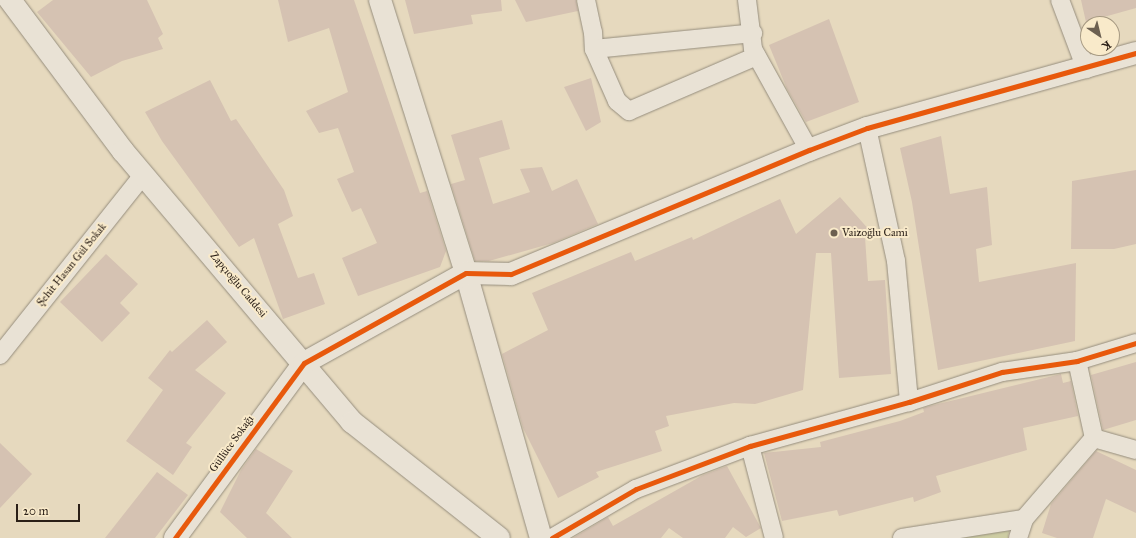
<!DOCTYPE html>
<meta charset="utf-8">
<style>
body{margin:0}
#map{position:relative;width:1136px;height:538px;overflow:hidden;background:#e6d9be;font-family:"IM FELL Great Primer",serif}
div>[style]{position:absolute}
.green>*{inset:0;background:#cdcca3}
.building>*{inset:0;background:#d5c2b2}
.roads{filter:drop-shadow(0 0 1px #958d7d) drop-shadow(0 0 1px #958d7d)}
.street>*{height:18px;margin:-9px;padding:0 9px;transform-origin:9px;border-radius:9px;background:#e9e2d5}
.secondary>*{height:22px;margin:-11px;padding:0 11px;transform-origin:11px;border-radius:11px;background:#e9e2d5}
.cycleway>*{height:5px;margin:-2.5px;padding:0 2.5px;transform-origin:2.5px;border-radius:2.5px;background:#e8590c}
.dots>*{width:11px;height:11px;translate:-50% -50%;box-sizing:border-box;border:2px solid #f9eaca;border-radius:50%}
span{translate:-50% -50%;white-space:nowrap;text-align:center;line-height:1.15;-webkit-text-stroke:4px #f9eaca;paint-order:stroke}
.poi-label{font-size:11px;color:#2a1f17}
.left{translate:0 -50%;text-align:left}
.street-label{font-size:11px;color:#2a1f17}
.north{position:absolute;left:1080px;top:16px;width:40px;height:40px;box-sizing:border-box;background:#f9eaca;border:1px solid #a69982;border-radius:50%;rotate:145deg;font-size:11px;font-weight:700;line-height:16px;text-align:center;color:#2a1f17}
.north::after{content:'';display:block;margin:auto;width:14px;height:18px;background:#6c6051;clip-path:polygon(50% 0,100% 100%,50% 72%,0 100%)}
.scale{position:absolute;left:16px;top:504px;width:64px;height:18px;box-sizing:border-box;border:2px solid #2a1f17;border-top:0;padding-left:5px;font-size:12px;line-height:14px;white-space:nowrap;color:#2a1f17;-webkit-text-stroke:3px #f9eaca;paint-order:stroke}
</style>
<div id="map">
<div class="green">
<i style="clip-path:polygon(990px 531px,1009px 531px,1008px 538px,950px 538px)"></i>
</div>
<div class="building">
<i style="clip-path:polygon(53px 0,147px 0,163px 34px,158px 38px,163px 49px,122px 61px,91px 77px,37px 12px)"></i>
<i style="clip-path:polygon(278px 0,354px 0,420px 193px,427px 191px,446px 251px,440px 267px,358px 296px,342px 258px,377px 243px,361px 208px,352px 212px,337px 179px,354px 172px,338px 128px,319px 133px,306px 111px,348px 92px,329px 28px,288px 42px)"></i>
<i style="clip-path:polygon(405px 0,501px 0,502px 11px,471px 15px,473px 24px,414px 34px)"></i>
<i style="clip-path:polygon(515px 0,576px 0,578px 11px,526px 22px)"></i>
<i style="clip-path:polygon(1081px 0,1136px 0,1136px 8px,1086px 22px)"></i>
<i style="clip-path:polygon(829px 19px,859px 102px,806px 122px,787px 89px,769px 45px)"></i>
<i style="clip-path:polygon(591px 78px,601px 122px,586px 131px,564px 87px)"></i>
<i style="clip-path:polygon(210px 80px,231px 121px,236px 119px,284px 190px,293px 216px,278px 224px,298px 278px,314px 273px,325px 304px,283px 319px,254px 238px,239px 247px,162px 141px,145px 112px)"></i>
<i style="clip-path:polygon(502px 120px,510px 149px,479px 158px,493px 204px,530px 192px,520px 169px,542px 167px,552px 191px,577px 179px,598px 224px,553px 243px,489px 261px,475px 261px,451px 184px,465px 180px,451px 135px)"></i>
<i style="clip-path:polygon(941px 136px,950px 194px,987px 187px,992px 245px,976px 249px,979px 282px,1076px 263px,1075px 341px,938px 370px,912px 202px,900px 148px)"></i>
<i style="clip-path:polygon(1136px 170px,1136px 244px,1114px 249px,1071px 249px,1072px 181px)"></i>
<i style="clip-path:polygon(840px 197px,871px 232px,865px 237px,868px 281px,885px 280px,891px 374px,839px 378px,831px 253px,816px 253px,803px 390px,755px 404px,734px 403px,666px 416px,669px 426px,655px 431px,662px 451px,596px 472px,599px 477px,558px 498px,523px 428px,502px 354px,548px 330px,532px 293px,631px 252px,635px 261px,692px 237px,693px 240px,780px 199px,796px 234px)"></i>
<i style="clip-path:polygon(106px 254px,138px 284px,120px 303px,130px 313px,102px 342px,60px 302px)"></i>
<i style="clip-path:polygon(207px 320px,227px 342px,195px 370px,226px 393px,186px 443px,192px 447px,173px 475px,126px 441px,163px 390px,148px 378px,170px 350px,172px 352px)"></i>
<i style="clip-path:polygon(1136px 362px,1136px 420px,1103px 430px,1091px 375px)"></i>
<i style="clip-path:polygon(1061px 374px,1063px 383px,1071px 381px,1078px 416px,1023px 428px,1027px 450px,936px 476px,941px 492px,914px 502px,913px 497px,839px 516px,837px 510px,782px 521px,764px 453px,821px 447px,820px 442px,900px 421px,924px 412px,923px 408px,930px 406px)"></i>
<i style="clip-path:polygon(0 443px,32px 474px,0 508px)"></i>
<i style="clip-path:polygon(256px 449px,293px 471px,266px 513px,292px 538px,247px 538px,220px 512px,241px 470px)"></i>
<i style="clip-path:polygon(1096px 451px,1136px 470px,1136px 513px,1106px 499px,1093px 538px,1057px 538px,1042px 533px,1051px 504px)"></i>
<i style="clip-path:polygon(727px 466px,761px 528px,746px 537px,733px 527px,725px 538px,683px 538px,669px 528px,661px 538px,573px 538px,608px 517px,613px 526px,703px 475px)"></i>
<i style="clip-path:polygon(157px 472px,188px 495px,155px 538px,105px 538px)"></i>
</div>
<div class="roads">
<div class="street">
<i style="left:586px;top:0;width:33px;rotate:78deg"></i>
<i style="left:593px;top:32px;width:17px;rotate:87deg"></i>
<i style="left:594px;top:49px;width:57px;rotate:66.1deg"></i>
<i style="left:617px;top:101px;width:16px;rotate:40deg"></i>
<i style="left:629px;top:111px;width:139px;rotate:-23.3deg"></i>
<i style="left:747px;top:0;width:49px;rotate:83deg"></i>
<i style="left:753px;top:49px;width:115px;rotate:61deg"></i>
<i style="left:1060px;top:0;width:74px;rotate:69.4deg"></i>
<i style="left:594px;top:49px;width:160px;rotate:-5.7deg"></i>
<i style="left:867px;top:128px;width:136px;rotate:77.7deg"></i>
<i style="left:896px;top:261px;width:142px;rotate:84.7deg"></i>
<i style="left:0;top:355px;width:231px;rotate:-51.5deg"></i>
<i style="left:1094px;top:438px;width:44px;rotate:15.9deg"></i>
<i style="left:750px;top:446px;width:95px;rotate:75.4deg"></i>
<i style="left:552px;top:538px;width:97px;rotate:-30.3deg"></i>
<i style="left:636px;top:489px;width:122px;rotate:-20.7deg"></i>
<i style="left:750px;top:446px;width:165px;rotate:-15.5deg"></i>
<i style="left:909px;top:402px;width:98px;rotate:-17.9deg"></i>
<i style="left:1002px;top:372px;width:76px;rotate:-8.3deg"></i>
<i style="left:1077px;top:361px;width:62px;rotate:-17deg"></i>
<i style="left:902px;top:538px;width:123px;rotate:-8.9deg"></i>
<i style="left:1018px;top:538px;width:20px;rotate:-72deg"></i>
<i style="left:1024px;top:519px;width:107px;rotate:-49.2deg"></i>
<i style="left:1094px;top:438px;width:79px;rotate:-102.4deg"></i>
</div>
<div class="secondary">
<i style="left:10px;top:0;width:189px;rotate:53.2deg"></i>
<i style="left:123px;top:151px;width:355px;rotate:49.8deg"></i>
<i style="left:352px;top:422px;width:187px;rotate:38.3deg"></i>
<i style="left:380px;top:0;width:286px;rotate:72.5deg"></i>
<i style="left:466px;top:273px;width:275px;rotate:74.2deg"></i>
<i style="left:175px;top:538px;width:217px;rotate:-53.6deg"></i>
<i style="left:304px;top:363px;width:185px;rotate:-29.1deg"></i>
<i style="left:466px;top:273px;width:45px;rotate:1.3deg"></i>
<i style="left:511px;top:274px;width:323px;rotate:-22.6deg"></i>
<i style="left:809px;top:150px;width:62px;rotate:-20.8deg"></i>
<i style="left:867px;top:128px;width:279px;rotate:-15.6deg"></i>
</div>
</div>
<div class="cycleway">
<i style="left:175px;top:538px;width:217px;rotate:-53.6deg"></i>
<i style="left:304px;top:363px;width:185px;rotate:-29.1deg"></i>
<i style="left:466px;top:273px;width:45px;rotate:1.3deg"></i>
<i style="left:511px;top:274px;width:323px;rotate:-22.6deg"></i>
<i style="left:809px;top:150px;width:62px;rotate:-20.8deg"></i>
<i style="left:867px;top:128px;width:279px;rotate:-15.6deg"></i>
<i style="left:552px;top:538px;width:97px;rotate:-30.3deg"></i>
<i style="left:636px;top:489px;width:122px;rotate:-20.7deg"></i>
<i style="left:750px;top:446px;width:165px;rotate:-15.5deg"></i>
<i style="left:909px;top:402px;width:98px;rotate:-17.9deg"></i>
<i style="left:1002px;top:372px;width:76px;rotate:-8.3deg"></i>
<i style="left:1077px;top:361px;width:62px;rotate:-17deg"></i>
</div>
<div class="dots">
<i style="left:834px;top:233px;background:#6c6051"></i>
</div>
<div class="poi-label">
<span class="left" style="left:842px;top:233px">Vaizoğlu Cami</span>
</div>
<div class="street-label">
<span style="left:72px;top:265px;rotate:-51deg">Şehit Hasan Gül Sokak</span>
<span style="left:238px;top:285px;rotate:50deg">Zapçıoğlu Caddesi</span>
<span style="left:232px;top:444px;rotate:-54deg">Güllüce Sokağı</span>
</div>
<div class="north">K</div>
<div class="scale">20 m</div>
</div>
